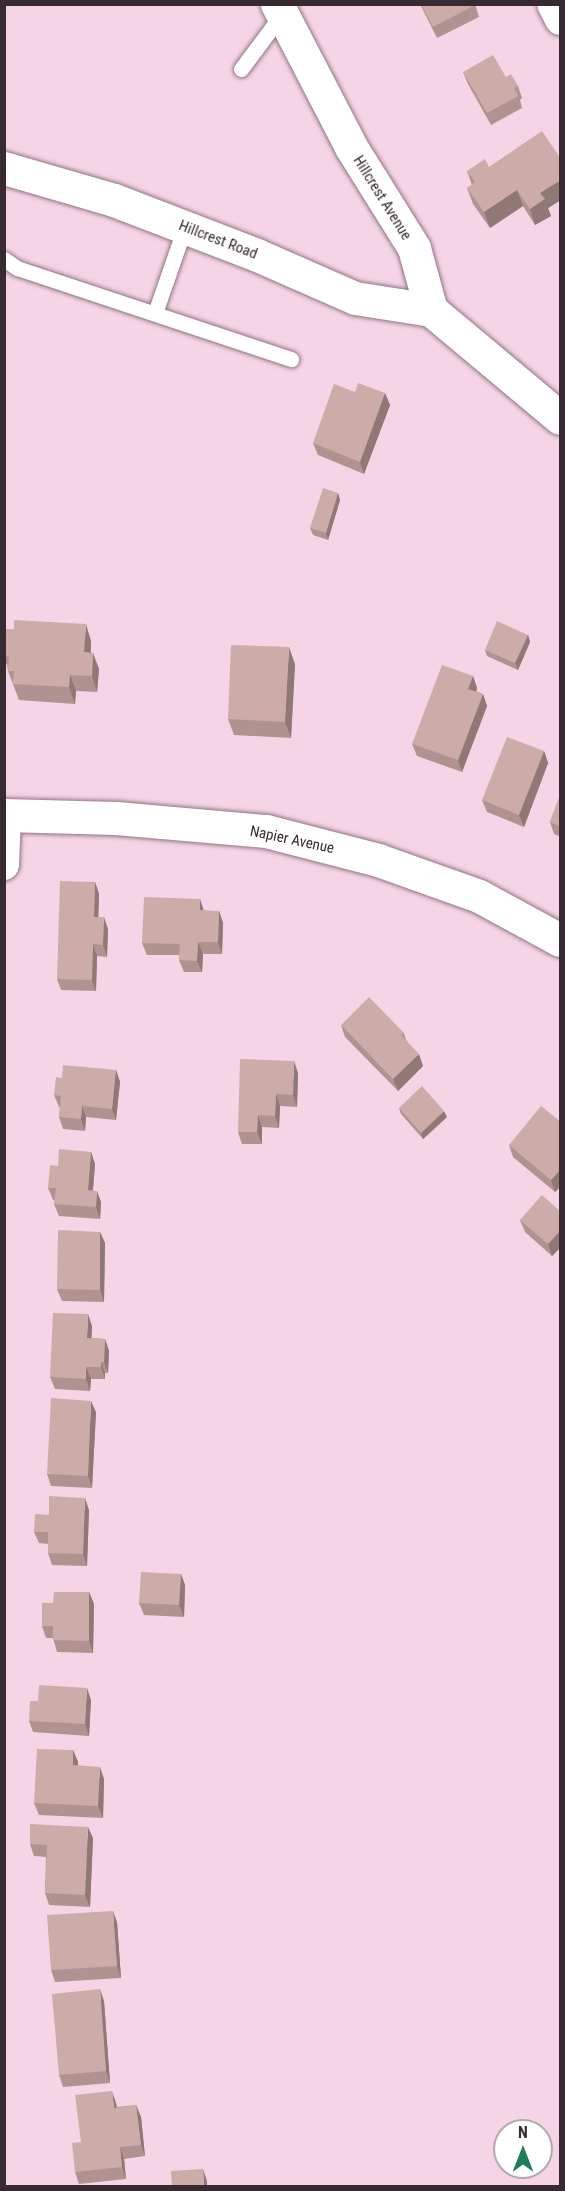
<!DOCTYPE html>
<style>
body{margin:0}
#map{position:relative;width:565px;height:2191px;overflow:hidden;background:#f5d5e5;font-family:"Roboto Condensed",sans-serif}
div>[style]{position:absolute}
.roads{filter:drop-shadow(0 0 2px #917584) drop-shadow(0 0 2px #917584)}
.service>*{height:15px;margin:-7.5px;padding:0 7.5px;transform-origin:7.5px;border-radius:7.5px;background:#fff}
.minor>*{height:30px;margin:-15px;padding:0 15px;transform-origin:15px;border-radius:15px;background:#fff}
.tertiary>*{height:33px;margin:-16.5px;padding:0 16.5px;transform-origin:16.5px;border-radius:16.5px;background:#fff}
.wall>*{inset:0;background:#b09391}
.shaded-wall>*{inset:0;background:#907876}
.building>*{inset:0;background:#cdaba9}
span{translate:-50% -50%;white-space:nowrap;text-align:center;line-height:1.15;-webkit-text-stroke:4.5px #fff;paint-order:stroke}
.street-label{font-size:15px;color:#372b31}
.frame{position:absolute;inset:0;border:6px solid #372b31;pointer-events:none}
.north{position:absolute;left:493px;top:2119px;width:60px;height:60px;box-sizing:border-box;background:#fff;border:2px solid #afaaad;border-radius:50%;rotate:0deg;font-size:16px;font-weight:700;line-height:24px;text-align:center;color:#372b31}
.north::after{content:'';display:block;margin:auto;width:21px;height:27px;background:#1d7f58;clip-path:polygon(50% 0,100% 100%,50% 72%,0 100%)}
</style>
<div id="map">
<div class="roads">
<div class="service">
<i style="left:241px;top:69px;width:69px;rotate:-53.3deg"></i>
<i style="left:4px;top:259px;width:16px;rotate:35deg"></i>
<i style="left:17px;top:268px;width:289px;rotate:18.4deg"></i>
<i style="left:155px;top:313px;width:91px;rotate:-70.8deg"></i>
</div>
<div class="minor">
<i style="left:552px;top:4px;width:18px;rotate:63deg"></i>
<i style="left:4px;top:865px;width:50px;rotate:-87.7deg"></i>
</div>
<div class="tertiary">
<i style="left:277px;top:4px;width:161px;rotate:62.6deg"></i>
<i style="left:351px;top:147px;width:119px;rotate:58deg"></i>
<i style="left:414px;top:248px;width:64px;rotate:74.7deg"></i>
<i style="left:431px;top:310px;width:168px;rotate:39.9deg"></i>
<i style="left:4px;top:168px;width:115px;rotate:16.2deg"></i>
<i style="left:114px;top:200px;width:153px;rotate:21deg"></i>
<i style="left:257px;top:255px;width:107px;rotate:23.7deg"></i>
<i style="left:355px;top:298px;width:77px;rotate:9deg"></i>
<i style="left:4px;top:815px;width:112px;rotate:1.5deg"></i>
<i style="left:116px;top:818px;width:151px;rotate:5deg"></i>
<i style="left:266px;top:831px;width:116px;rotate:14.5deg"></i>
<i style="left:378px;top:860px;width:107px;rotate:19.6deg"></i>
<i style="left:479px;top:896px;width:92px;rotate:28.5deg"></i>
</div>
</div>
<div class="wall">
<i style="clip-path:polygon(420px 4px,475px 4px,479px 17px,437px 38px)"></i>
<i style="clip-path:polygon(463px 72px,506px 77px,518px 86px,522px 98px,520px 100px,522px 108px,491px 125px,468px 84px)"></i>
<i style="clip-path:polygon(561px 159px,561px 200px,548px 208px,551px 216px,535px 225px,523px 206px,490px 228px,473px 204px,467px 188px,472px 185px,467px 171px,489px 167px)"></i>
<i style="clip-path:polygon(355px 392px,385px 393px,390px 405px,364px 474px,318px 455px,313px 443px)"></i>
<i style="clip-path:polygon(338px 493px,340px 500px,328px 540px,313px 535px,310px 528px)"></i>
<i style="clip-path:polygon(4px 629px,91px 641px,91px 652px,99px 669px,97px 692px,76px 691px,75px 704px,19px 700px,8px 671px,7px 664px,4px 664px)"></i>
<i style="clip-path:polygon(528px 635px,530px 642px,518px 670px,487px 656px,485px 650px)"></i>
<i style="clip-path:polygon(295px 664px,291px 738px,234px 735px,228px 719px)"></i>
<i style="clip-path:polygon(473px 676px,477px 688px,476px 691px,483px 694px,487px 706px,462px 772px,417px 756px,412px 744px)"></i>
<i style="clip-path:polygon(544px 751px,548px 763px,524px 827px,487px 812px,482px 800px)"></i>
<i style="clip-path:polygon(561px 793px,561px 837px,554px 834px,550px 822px)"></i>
<i style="clip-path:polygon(95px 882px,99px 894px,98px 917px,108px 929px,107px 957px,97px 956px,96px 991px,61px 990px,57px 979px)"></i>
<i style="clip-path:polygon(204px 911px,219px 911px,223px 923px,222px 954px,203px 954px,202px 972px,184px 972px,179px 960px,179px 955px,147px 955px,142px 943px)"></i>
<i style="clip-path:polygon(341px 1025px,404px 1033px,406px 1040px,423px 1066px,398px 1091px,345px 1037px)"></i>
<i style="clip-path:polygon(116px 1070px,120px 1082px,116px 1120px,86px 1117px,85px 1131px,63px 1129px,59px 1117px,60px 1107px,59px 1107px,54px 1095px,62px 1078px)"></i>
<i style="clip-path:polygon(298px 1073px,297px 1107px,280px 1106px,279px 1128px,262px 1127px,262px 1144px,242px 1144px,238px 1132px)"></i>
<i style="clip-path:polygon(399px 1108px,447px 1117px,423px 1139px,401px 1114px)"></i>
<i style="clip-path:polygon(561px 1122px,561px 1186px,555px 1192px,513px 1157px,509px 1145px)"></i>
<i style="clip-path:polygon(91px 1152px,95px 1164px,93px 1190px,101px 1202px,100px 1219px,59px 1216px,54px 1204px,55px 1200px,53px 1200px,48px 1188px,58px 1166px)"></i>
<i style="clip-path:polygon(561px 1212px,561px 1247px,552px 1256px,525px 1232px,520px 1220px)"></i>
<i style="clip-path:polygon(100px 1232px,105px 1243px,104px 1302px,62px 1301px,57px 1289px)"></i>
<i style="clip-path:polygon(92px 1326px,91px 1338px,105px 1339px,109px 1351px,108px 1373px,105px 1373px,105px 1379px,91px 1379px,90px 1391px,55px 1389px,50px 1377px)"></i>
<i style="clip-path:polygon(96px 1412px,92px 1488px,51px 1486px,47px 1474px)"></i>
<i style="clip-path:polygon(89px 1510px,87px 1566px,52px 1565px,48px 1553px,48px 1544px,39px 1543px,34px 1532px,49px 1515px)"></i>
<i style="clip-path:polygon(181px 1574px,185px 1585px,184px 1617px,144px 1615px,139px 1603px)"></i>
<i style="clip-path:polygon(89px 1592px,94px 1604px,93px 1653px,57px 1652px,53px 1638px,46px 1638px,42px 1626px,53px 1603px)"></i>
<i style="clip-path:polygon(91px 1700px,89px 1736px,33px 1732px,29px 1721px)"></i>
<i style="clip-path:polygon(73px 1750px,78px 1762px,78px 1765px,104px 1779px,103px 1818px,39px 1815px,34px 1803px)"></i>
<i style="clip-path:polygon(93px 1838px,90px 1907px,49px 1905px,45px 1893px,46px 1857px,34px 1856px,30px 1844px)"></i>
<i style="clip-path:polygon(117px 1922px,121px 1978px,55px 1982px,51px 1970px)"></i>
<i style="clip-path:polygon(104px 2001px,110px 2083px,63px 2087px,59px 2075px)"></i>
<i style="clip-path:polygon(116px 2103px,117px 2107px,136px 2105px,141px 2117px,145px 2156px,124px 2159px,126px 2179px,79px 2184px,75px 2172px,81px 2142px)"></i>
</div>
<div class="shaded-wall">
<i style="clip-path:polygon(561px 180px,561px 200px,548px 208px,551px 216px,535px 225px,530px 209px,540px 193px)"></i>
<i style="clip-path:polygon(517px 190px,523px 206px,490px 228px,484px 212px)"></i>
<i style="clip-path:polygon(385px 393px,390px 405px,364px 474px,360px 462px)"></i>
<i style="clip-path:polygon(338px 493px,340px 500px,328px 540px,326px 533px)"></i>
<i style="clip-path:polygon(86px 624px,91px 641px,90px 668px,84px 652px)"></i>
<i style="clip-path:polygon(528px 635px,530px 642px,518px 670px,515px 663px)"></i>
<i style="clip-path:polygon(289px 647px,295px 664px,291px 738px,285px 722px)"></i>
<i style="clip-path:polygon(93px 653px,99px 669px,97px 692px,92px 676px)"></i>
<i style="clip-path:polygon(70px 675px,76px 691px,75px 704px,69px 687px)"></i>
<i style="clip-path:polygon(473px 676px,477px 688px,473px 701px,468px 689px)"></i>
<i style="clip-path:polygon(483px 694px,487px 706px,462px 772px,458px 760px)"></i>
<i style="clip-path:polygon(544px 751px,548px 763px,524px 827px,519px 815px)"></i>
<i style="clip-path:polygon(95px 882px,99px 894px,98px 929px,94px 917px)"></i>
<i style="clip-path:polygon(200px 899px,204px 911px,200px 910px)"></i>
<i style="clip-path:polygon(219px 911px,223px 923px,222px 954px,218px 942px)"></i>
<i style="clip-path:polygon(104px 917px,108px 929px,107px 957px,103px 945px)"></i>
<i style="clip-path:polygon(198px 942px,203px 954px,202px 972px,197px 961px)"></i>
<i style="clip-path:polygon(93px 944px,97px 956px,96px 991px,92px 980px)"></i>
<i style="clip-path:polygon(419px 1054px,423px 1066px,398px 1091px,393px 1079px)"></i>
<i style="clip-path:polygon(294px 1061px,298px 1073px,297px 1107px,293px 1095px)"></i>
<i style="clip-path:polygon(116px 1070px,120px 1082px,116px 1120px,112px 1109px)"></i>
<i style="clip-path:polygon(276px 1094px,280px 1106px,279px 1128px,275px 1116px)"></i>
<i style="clip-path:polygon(82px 1106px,86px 1117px,85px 1131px,81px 1119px)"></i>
<i style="clip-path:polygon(444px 1111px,447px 1117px,423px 1139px,421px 1133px)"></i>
<i style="clip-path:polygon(258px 1115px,262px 1127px,262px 1144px,257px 1132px)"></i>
<i style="clip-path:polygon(91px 1152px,95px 1164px,92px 1201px,88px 1190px)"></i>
<i style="clip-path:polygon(561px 1169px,561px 1186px,555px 1192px,551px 1180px)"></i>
<i style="clip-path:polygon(97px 1191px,101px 1202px,100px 1219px,96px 1207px)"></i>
<i style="clip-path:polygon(561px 1230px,561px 1247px,552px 1256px,548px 1244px)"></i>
<i style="clip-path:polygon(100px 1232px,105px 1243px,104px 1302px,100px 1290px)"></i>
<i style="clip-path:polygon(88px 1314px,92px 1326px,91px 1350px,87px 1338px)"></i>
<i style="clip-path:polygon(105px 1339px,109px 1351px,108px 1373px,104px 1362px)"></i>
<i style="clip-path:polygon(101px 1362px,105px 1373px,105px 1379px,101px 1367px)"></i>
<i style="clip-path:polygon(86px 1367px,91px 1379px,90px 1391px,86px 1379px)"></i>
<i style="clip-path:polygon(91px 1401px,96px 1412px,92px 1488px,88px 1476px)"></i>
<i style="clip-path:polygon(85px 1498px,89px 1510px,87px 1566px,83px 1554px)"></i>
<i style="clip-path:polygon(181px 1574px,185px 1585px,184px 1617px,179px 1605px)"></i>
<i style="clip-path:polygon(89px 1592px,94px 1604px,93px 1653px,89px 1641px)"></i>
<i style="clip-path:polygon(87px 1688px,91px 1700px,89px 1736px,85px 1724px)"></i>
<i style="clip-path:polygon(73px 1750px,78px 1762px,77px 1777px,73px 1765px)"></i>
<i style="clip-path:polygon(100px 1767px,104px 1779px,103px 1818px,98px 1806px)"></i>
<i style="clip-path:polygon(88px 1827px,93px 1838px,90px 1907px,85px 1895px)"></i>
<i style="clip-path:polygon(113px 1911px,117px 1922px,121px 1978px,117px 1966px)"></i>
<i style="clip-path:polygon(100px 1989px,104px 2001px,110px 2083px,106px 2071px)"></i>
<i style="clip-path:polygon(112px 2091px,116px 2103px,118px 2120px,114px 2108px)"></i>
<i style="clip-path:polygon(136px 2105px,141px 2117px,145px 2156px,141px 2145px)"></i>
<i style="clip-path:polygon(120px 2147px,124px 2159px,126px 2179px,122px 2167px)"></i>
<i style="clip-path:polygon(203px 2169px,207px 2181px,207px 2187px,204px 2187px)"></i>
</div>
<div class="building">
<i style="clip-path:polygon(421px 4px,475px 4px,475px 5px,433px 27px)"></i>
<i style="clip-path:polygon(493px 55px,506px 77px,511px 74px,518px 86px,514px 88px,518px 96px,487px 113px,463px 72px)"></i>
<i style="clip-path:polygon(542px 131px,561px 159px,561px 180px,540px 193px,545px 199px,530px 209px,517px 190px,484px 212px,467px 188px,475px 182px,467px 171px,485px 159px,489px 167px)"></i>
<i style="clip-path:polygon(358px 383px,385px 393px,360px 462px,313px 443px,334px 384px,355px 392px)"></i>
<i style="clip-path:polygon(323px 488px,338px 493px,326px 533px,310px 528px)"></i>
<i style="clip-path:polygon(14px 620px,86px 624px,84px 652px,93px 653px,92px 676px,70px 675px,69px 687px,13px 684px,14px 671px,8px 671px,9px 657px,4px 656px,4px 629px,14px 629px)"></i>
<i style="clip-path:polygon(497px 621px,528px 635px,515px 663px,485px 650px)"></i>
<i style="clip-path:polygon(231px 645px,289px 647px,285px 722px,228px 719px)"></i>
<i style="clip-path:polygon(442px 665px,473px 676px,468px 689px,483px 694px,458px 760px,412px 744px)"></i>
<i style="clip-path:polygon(507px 737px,544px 751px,519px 815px,482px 800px)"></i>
<i style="clip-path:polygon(561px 793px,561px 827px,550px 822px)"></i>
<i style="clip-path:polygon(60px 881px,95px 882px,94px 917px,104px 917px,103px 945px,93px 944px,92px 980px,57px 979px)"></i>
<i style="clip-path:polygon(144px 897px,200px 899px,200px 910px,219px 911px,218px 942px,198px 942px,197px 961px,179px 960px,180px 944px,142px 943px)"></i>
<i style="clip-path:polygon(369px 997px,404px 1033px,401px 1035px,419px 1054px,393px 1079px,341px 1025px)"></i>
<i style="clip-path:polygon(240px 1059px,294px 1061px,293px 1095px,276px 1094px,275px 1116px,258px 1115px,257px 1132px,238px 1132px)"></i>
<i style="clip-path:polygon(63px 1065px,116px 1070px,112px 1109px,82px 1106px,81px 1119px,59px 1117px,61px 1096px,54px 1095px,56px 1077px,62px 1078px)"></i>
<i style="clip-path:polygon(422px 1086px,444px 1111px,421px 1133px,399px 1108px)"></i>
<i style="clip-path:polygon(541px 1106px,561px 1122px,561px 1169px,551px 1180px,509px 1145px)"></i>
<i style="clip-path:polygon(59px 1149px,91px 1152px,88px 1190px,97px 1191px,96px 1207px,54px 1204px,56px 1188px,48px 1188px,50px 1165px,58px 1166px)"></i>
<i style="clip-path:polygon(542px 1195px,561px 1212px,561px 1230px,548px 1244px,520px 1220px)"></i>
<i style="clip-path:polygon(58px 1230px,100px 1232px,100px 1290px,57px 1289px)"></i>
<i style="clip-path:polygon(53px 1313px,88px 1314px,87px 1338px,105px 1339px,104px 1362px,101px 1362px,101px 1367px,86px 1367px,86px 1379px,50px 1377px)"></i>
<i style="clip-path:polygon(51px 1398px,91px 1401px,88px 1476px,47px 1474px)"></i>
<i style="clip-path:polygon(49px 1496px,85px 1498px,83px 1554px,48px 1553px,48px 1532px,34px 1532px,35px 1514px,49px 1515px)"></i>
<i style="clip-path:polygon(141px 1572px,181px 1574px,179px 1605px,139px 1603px)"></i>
<i style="clip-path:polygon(54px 1592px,89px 1592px,89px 1641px,53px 1640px,53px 1626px,42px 1626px,42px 1603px,53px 1603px)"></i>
<i style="clip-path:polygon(39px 1685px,87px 1688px,85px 1724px,29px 1721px,30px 1701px,38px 1701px)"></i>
<i style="clip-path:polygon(37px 1749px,73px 1750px,73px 1765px,100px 1767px,98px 1806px,34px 1803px)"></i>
<i style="clip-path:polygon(30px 1824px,88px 1827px,85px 1895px,45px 1893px,47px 1845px,30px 1844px)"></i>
<i style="clip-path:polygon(113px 1911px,117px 1966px,51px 1970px,47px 1915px)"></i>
<i style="clip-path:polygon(100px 1989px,106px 2071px,59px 2075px,52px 1994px)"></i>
<i style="clip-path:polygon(112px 2091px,114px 2108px,136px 2105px,141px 2145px,120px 2147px,122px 2167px,75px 2172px,72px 2143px,81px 2142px,75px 2095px)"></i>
<i style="clip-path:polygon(203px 2169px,204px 2187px,172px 2187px,171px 2171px)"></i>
</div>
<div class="street-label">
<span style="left:382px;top:198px;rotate:58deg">Hillcrest Avenue</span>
<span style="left:218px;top:240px;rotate:21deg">Hillcrest Road</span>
<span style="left:292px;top:840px;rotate:12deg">Napier Avenue</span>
</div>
<div class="frame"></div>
<div class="north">N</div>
</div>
